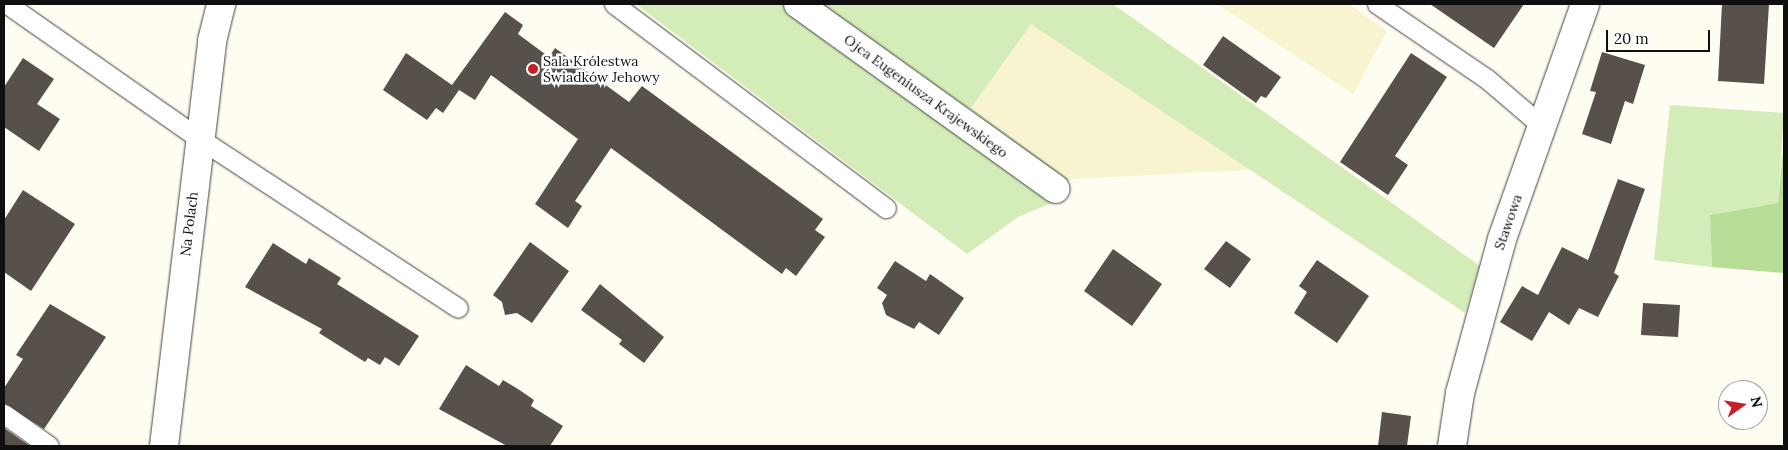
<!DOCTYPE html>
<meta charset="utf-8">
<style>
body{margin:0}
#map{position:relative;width:1788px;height:450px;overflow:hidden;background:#fffcf1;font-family:Lora,serif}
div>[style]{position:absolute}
.farmland>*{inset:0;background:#f7f4cf}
.green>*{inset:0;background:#d3ecb8}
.forest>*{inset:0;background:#b6de96}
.building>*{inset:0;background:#58504b}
.roads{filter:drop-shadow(0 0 1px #424242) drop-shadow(0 0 1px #424242)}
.service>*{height:19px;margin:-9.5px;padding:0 9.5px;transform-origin:9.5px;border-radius:9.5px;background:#fff}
.minor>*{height:28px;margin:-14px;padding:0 14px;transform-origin:14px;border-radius:14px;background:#fff}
.dots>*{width:14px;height:14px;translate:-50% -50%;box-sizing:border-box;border:2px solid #fff;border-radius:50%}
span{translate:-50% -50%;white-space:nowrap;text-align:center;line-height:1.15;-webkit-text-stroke:5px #fff;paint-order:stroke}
.poi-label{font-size:14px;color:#0f0f0f}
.left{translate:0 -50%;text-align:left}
.street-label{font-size:14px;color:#0f0f0f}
.frame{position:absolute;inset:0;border:5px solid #0f0f0f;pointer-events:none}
.north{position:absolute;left:1718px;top:380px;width:50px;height:50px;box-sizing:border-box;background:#fff;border:1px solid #9f9f9f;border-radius:50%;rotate:77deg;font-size:14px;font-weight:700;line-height:20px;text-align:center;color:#0f0f0f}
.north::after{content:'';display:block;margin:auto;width:18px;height:22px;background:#c71f26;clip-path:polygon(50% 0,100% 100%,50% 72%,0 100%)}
.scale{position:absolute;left:1606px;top:30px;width:104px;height:22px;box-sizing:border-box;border:2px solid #0f0f0f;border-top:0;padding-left:6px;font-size:15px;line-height:18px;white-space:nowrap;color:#0f0f0f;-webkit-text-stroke:4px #fff;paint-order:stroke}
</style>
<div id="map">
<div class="farmland">
<i style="clip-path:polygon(1217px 4px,1349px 4px,1387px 31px,1353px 94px)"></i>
<i style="clip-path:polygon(1031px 23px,1250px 170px,1069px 179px,971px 108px)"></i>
</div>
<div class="green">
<i style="clip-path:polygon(636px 4px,1113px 4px,1480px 266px,1465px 313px,1031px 24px,971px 108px,1069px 179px,1054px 202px,1018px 217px,967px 254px)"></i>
<i style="clip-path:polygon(1670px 105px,1784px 113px,1778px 203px,1710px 215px,1712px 267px,1654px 260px)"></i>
</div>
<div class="forest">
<i style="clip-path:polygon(1784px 138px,1784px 273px,1712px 267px,1710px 215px,1778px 203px)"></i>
</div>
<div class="building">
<i style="clip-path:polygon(1430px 4px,1524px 4px,1494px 48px)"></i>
<i style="clip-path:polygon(1722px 4px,1769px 4px,1764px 84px,1718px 81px)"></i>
<i style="clip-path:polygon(505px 12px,523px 25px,518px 34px,549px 57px,555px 48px,629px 102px,642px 86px,823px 219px,815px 230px,825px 237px,796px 276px,786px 268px,782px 274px,611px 148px,575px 201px,582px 206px,568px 228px,535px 204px,578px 139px,491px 75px,475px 100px,459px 90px,443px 113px,436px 108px,427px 120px,383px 90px,406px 53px,452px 85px)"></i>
<i style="clip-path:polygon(1223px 36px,1281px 77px,1266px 98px,1261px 96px,1256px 103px,1203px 65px)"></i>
<i style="clip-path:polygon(1602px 52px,1645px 65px,1633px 104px,1625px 101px,1611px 144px,1582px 134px,1596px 92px,1590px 91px)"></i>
<i style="clip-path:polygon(1411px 53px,1447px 77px,1395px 156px,1408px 165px,1388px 195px,1340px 162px)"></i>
<i style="clip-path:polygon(23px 58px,54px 79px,37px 104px,60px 119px,39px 151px,4px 127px,4px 87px)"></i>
<i style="clip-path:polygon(1618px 179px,1645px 189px,1614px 273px,1619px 276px,1598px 317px,1579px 308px,1569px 325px,1549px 312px,1532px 341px,1500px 322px,1522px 286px,1538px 295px,1562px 247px,1588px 260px)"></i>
<i style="clip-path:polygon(23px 190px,75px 224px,31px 291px,4px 272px,4px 220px)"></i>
<i style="clip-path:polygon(1226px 241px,1251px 259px,1230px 288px,1204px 269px)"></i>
<i style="clip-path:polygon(530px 242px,569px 271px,532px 323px,517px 313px,505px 315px,502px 302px,493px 295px)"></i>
<i style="clip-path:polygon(273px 243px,306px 264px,309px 258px,341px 278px,337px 284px,419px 336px,399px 366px,385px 357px,380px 365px,368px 358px,365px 362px,319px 333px,322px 329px,245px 287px)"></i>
<i style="clip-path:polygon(1113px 249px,1162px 284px,1132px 326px,1084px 291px)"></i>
<i style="clip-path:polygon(1317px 260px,1369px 296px,1337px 343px,1294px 313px,1307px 292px,1299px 286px)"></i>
<i style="clip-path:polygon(895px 261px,926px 281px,930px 274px,964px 298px,939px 335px,919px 322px,914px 329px,886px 315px,882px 303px,887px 295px,877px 288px)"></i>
<i style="clip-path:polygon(600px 284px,664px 337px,644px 363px,619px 344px,622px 340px,581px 310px)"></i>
<i style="clip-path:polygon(1643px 303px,1680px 305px,1678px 337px,1641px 335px)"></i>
<i style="clip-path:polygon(50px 304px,106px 337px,44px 429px,4px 403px,4px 388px,23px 359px,16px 355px)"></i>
<i style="clip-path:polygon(466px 365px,499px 386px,503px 380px,518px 389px,534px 400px,531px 406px,563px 426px,550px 446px,507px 446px,439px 409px)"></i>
<i style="clip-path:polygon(1382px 412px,1411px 416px,1407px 446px,1378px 446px)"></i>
<i style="clip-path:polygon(4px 428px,30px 446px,4px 446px)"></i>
</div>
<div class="roads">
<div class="service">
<i style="left:7px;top:4px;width:236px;rotate:35deg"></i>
<i style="left:200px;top:139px;width:308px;rotate:33.2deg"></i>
<i style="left:614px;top:4px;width:340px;rotate:36.9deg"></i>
<i style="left:1377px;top:4px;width:133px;rotate:34.3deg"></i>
<i style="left:1487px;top:79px;width:72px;rotate:40.5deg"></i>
<i style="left:4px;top:414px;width:55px;rotate:35.4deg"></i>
</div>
<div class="minor">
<i style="left:798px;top:4px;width:317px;rotate:35.7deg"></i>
<i style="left:164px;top:446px;width:408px;rotate:-83.2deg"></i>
<i style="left:212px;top:41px;width:38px;rotate:-76deg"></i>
<i style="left:1452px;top:446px;width:54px;rotate:-81.4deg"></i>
<i style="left:1460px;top:393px;width:160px;rotate:-74.7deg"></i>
<i style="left:1502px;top:239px;width:249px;rotate:-70.5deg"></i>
</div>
</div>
<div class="dots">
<i style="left:533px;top:69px;background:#c71f26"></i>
</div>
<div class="poi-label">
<span class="left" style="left:543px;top:69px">Sala Królestwa<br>Świadków Jehowy</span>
</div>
<div class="street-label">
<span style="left:926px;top:96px;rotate:36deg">Ojca Eugeniusza Krajewskiego</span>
<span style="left:1508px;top:222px;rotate:-71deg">Stawowa</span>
<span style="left:189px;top:224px;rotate:-83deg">Na Polach</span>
</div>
<div class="frame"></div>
<div class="north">N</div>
<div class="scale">20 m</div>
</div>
